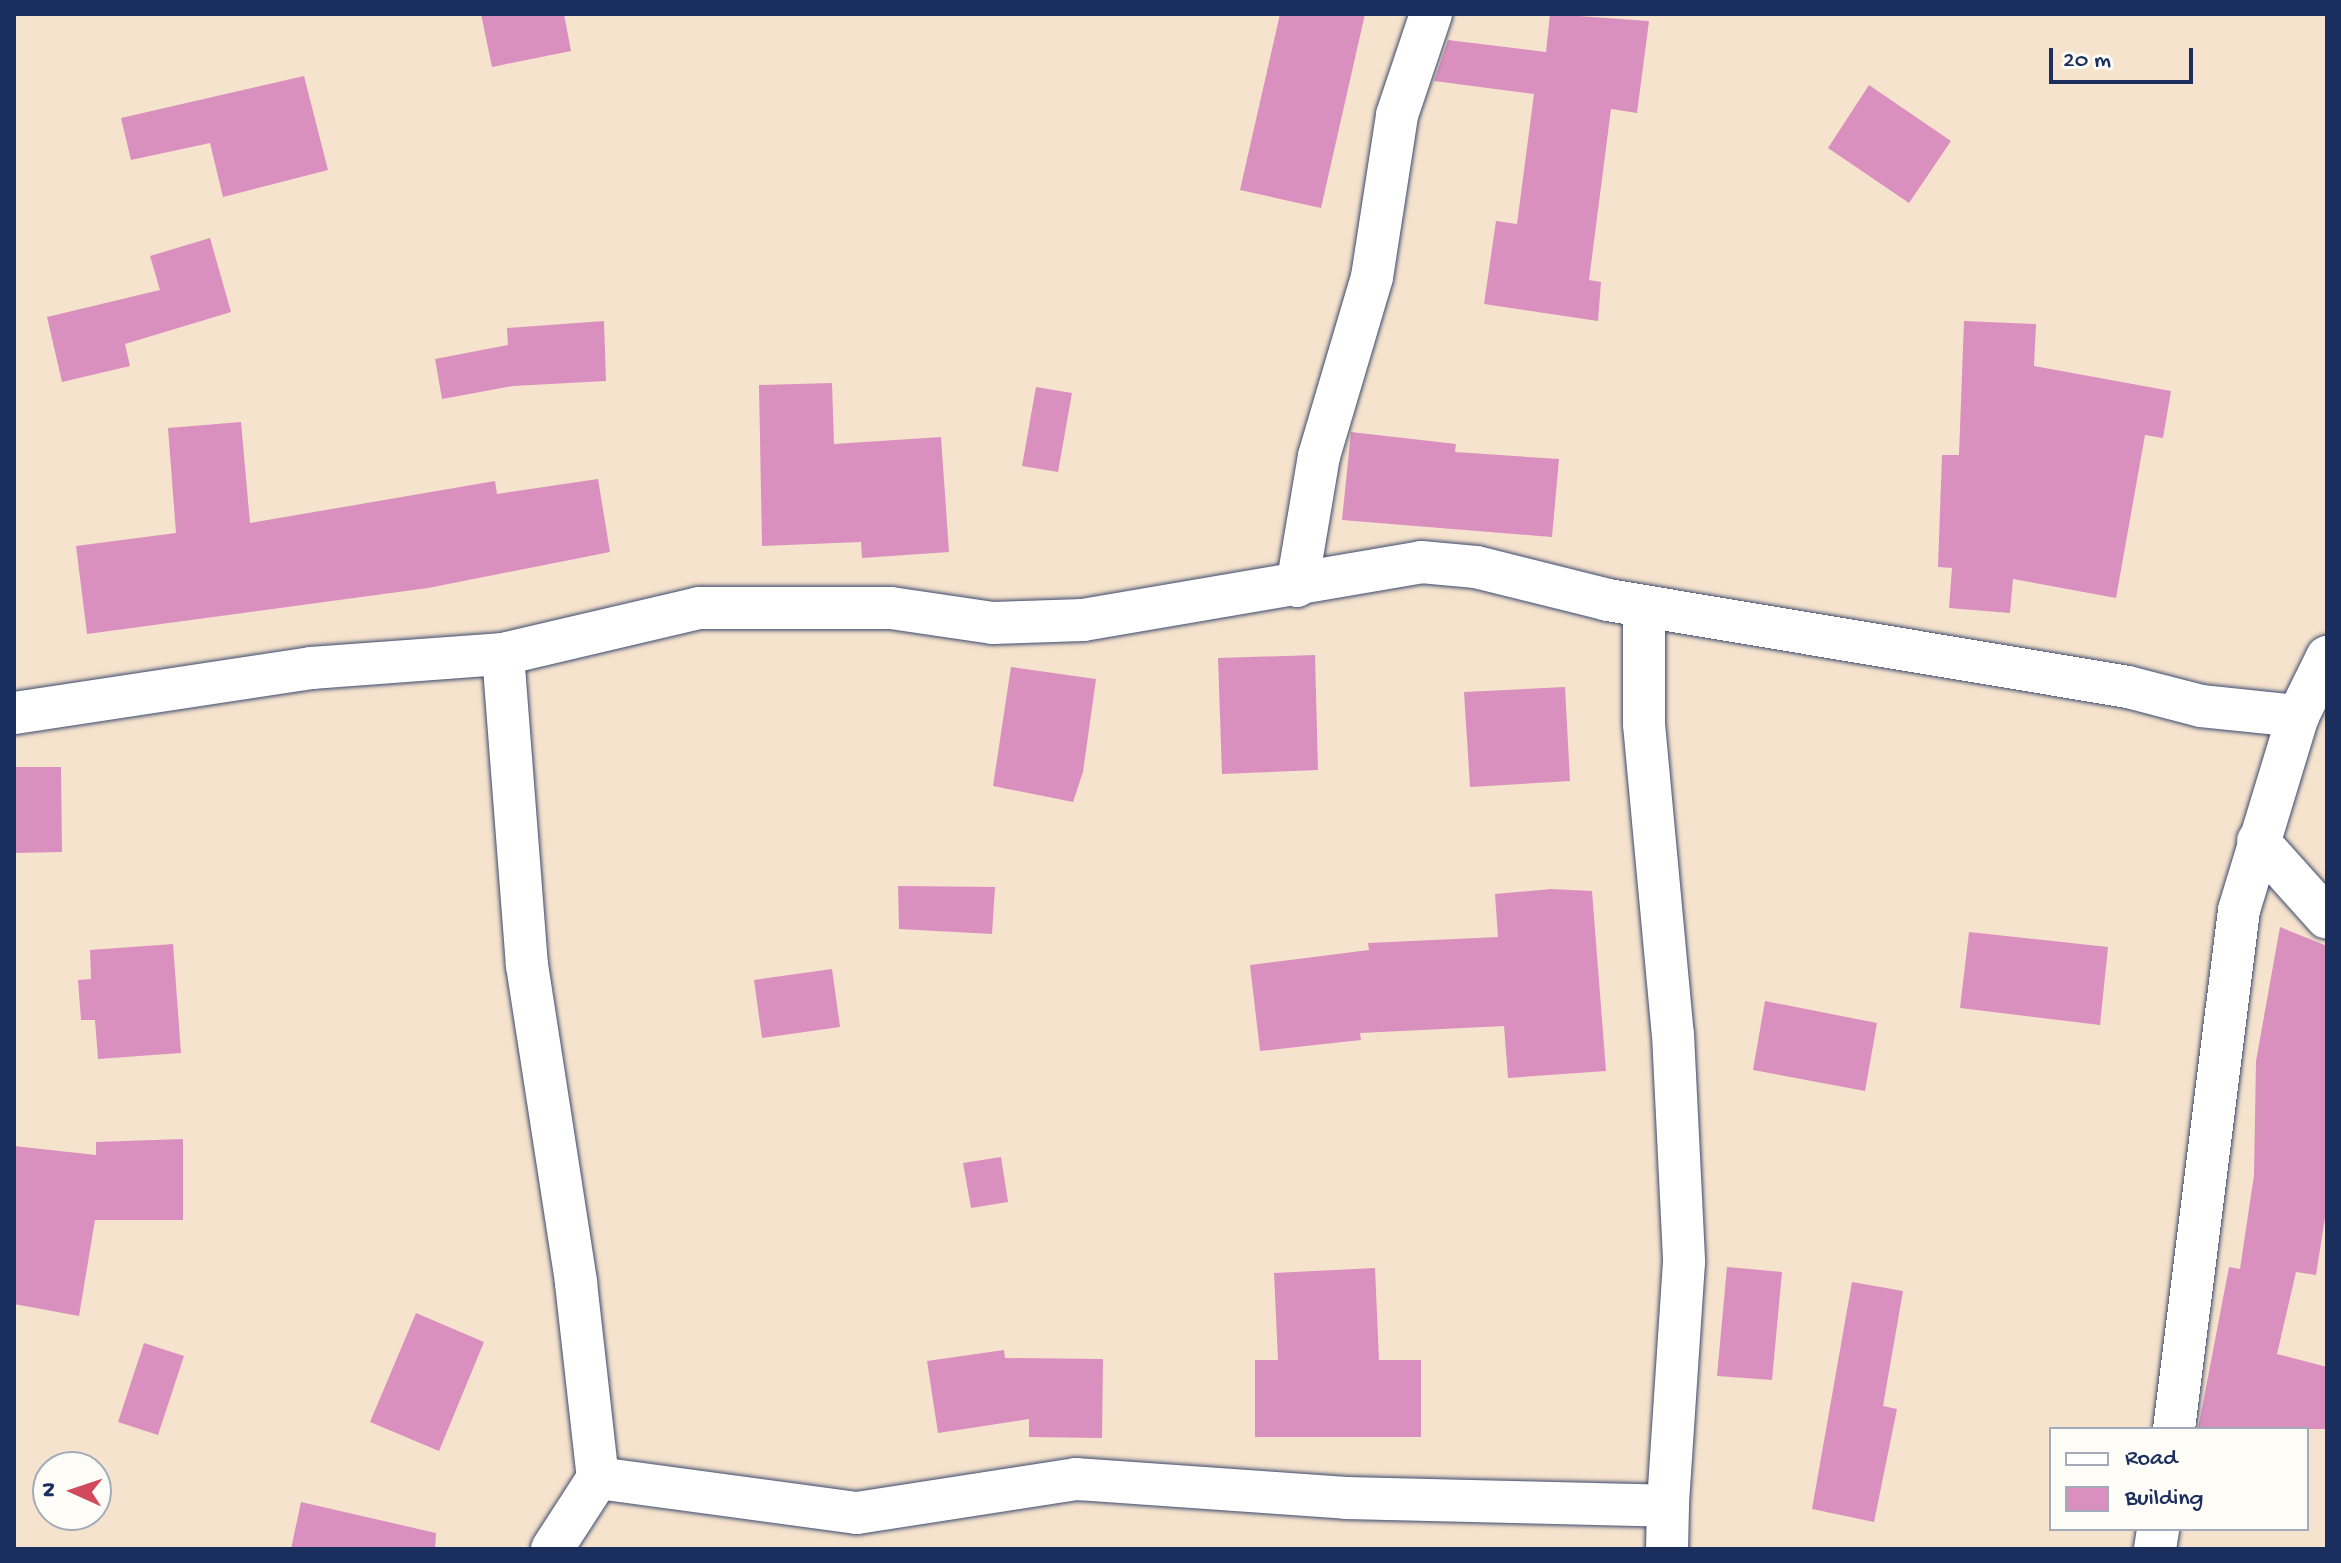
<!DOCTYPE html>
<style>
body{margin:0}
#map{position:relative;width:2341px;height:1563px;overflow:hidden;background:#f6e3cd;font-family:"Gochi Hand",sans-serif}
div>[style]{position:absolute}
.building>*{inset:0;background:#da90be}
.roads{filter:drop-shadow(0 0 2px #3c4a6f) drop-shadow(0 0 2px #3c4a6f)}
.street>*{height:42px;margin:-21px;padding:0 21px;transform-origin:21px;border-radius:21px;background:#fff}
span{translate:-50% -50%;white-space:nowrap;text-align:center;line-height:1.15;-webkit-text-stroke:6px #fdfcf7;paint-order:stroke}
.frame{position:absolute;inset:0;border:16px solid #1b2f5e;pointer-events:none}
.legend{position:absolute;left:2049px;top:1427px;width:260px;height:104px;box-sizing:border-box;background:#fdfcf7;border:2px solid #a3aaba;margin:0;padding:10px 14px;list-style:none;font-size:24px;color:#1b2f5e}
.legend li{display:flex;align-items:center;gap:16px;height:40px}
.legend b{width:40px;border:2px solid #a3aaba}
.north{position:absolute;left:32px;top:1451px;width:80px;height:80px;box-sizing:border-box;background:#fdfcf7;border:2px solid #a3aaba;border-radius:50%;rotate:273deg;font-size:22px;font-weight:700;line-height:32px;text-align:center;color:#1b2f5e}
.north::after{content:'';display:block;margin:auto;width:28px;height:36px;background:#d1495b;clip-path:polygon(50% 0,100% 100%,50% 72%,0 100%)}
.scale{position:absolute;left:2049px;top:48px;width:144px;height:36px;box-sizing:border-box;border:4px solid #1b2f5e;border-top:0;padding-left:10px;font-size:24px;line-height:28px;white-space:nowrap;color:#1b2f5e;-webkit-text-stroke:6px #fdfcf7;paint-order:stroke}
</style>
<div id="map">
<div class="building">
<i style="clip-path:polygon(481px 14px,564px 14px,571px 51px,492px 67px)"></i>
<i style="clip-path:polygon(1280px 14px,1365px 14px,1321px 208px,1240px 190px)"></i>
<i style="clip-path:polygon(1550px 14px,1649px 21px,1637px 113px,1611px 109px,1589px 280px,1601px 282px,1598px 321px,1484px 304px,1496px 221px,1517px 224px,1534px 94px,1434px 81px,1448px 40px,1546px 52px)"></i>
<i style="clip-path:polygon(304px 76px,328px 170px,223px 197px,210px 143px,131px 160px,121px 118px)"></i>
<i style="clip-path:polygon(1869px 85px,1951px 141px,1909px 203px,1828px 148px)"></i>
<i style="clip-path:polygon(210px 238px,231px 312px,125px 344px,130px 366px,62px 382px,47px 317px,160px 290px,150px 256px)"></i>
<i style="clip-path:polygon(604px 321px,606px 381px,513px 386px,442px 399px,435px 359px,508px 345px,507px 328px)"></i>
<i style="clip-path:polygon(1964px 321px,2036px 324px,2034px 366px,2171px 391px,2163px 438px,2145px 435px,2116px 598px,2013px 579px,2010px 613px,1949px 608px,1952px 568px,1938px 567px,1942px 455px,1959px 455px)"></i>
<i style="clip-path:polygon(832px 383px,834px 444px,941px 437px,949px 552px,862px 558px,861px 542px,762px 546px,759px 385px)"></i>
<i style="clip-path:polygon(1036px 387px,1072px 393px,1058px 472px,1022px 466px)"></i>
<i style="clip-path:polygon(241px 422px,250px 523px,495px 481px,497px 494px,598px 479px,610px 552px,428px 588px,87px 634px,76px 546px,176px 533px,168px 428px)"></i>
<i style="clip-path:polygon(1351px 432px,1456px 444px,1455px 452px,1559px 459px,1552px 537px,1342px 520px)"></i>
<i style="clip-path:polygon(1315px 655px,1318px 770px,1222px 774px,1218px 658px)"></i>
<i style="clip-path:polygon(1011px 667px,1096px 679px,1083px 772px,1073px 802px,993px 786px)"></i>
<i style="clip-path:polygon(1565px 687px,1570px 781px,1470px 787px,1464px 692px)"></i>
<i style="clip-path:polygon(14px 767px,61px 767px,62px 852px,14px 853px)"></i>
<i style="clip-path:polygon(898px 886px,995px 887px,992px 934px,899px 929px)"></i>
<i style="clip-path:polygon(1551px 889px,1592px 891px,1606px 1071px,1508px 1078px,1504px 1026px,1360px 1033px,1361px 1040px,1260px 1051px,1250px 965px,1369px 950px,1368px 943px,1498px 937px,1495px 894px)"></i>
<i style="clip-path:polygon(2280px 927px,2327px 946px,2327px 1205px,2316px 1275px,2296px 1272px,2277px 1354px,2327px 1367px,2327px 1429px,2198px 1429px,2229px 1267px,2240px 1269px,2254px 1175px,2256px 1061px)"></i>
<i style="clip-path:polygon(1969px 932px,2108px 947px,2100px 1025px,1960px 1008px)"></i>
<i style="clip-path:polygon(173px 944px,181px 1053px,98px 1059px,95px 1020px,81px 1020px,78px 980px,91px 979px,90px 950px)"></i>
<i style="clip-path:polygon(832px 969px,840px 1027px,762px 1038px,754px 980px)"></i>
<i style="clip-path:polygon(1765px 1001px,1877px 1023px,1865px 1091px,1753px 1070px)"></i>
<i style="clip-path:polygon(183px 1139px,183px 1220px,95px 1220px,79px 1316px,14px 1304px,14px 1146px,96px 1155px,96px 1142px)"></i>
<i style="clip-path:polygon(1001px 1157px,1008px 1202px,971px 1208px,963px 1163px)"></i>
<i style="clip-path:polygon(1727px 1267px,1782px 1272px,1772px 1380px,1717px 1376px)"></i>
<i style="clip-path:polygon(1375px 1268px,1379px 1360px,1421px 1360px,1421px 1437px,1255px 1437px,1255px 1360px,1278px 1360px,1274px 1273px)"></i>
<i style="clip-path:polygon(1852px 1282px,1903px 1291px,1883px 1406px,1897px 1409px,1874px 1522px,1812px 1509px)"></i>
<i style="clip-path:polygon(416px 1313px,484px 1342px,439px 1451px,370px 1422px)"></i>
<i style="clip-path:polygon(144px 1343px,184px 1356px,158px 1435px,118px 1422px)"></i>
<i style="clip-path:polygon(1004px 1350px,1005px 1358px,1103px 1359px,1102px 1438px,1029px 1437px,1029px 1419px,938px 1433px,927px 1361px)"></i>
<i style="clip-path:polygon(301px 1502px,436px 1533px,435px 1549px,291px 1549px)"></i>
</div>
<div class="roads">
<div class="street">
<i style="left:1297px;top:586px;width:132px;rotate:-80.4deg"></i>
<i style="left:1319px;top:456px;width:187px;rotate:-73.5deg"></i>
<i style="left:1372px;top:277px;width:164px;rotate:-81.2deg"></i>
<i style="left:1397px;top:115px;width:107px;rotate:-71.4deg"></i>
<i style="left:1644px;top:606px;width:118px;rotate:90deg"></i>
<i style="left:1644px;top:724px;width:311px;rotate:84.7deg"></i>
<i style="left:1673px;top:1034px;width:228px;rotate:87.2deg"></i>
<i style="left:1684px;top:1262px;width:245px;rotate:93.8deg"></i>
<i style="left:503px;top:654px;width:312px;rotate:85.6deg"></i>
<i style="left:527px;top:965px;width:322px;rotate:81.2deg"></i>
<i style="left:576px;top:1283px;width:196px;rotate:83.6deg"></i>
<i style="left:598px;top:1478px;width:261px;rotate:7.7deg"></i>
<i style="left:857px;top:1513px;width:222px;rotate:-8.8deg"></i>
<i style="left:1076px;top:1479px;width:271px;rotate:4deg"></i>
<i style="left:1346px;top:1498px;width:322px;rotate:1.4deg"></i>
<i style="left:1668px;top:1506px;width:43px;rotate:91.3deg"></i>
<i style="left:14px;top:713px;width:300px;rotate:-8.6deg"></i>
<i style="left:311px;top:668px;width:193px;rotate:-4.2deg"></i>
<i style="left:503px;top:654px;width:201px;rotate:-13.2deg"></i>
<i style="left:699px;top:608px;width:192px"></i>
<i style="left:891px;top:608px;width:103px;rotate:8.4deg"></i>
<i style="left:993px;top:623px;width:90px;rotate:-1.9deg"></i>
<i style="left:1083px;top:620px;width:343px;rotate:-9.7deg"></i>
<i style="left:1421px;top:562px;width:55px;rotate:5.2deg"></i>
<i style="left:1476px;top:567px;width:136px;rotate:14deg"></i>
<i style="left:1608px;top:600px;width:527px;rotate:9.5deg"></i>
<i style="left:2128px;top:687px;width:75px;rotate:14.6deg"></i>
<i style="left:2201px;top:706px;width:98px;rotate:5.9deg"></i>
<i style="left:2258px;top:841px;width:103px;rotate:48.1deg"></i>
<i style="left:2174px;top:1429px;width:523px;rotate:-82.86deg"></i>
<i style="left:2239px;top:910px;width:203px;rotate:-73.1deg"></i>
<i style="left:2298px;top:716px;width:66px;rotate:-63.8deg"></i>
<i style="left:552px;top:1549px;width:85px;rotate:-57.1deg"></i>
<i style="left:2155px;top:1549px;width:20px;rotate:-81deg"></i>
</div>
</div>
<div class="frame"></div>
<ul class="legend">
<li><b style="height:10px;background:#fff"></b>Road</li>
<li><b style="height:22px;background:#da90be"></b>Building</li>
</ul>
<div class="north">N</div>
<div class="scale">20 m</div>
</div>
